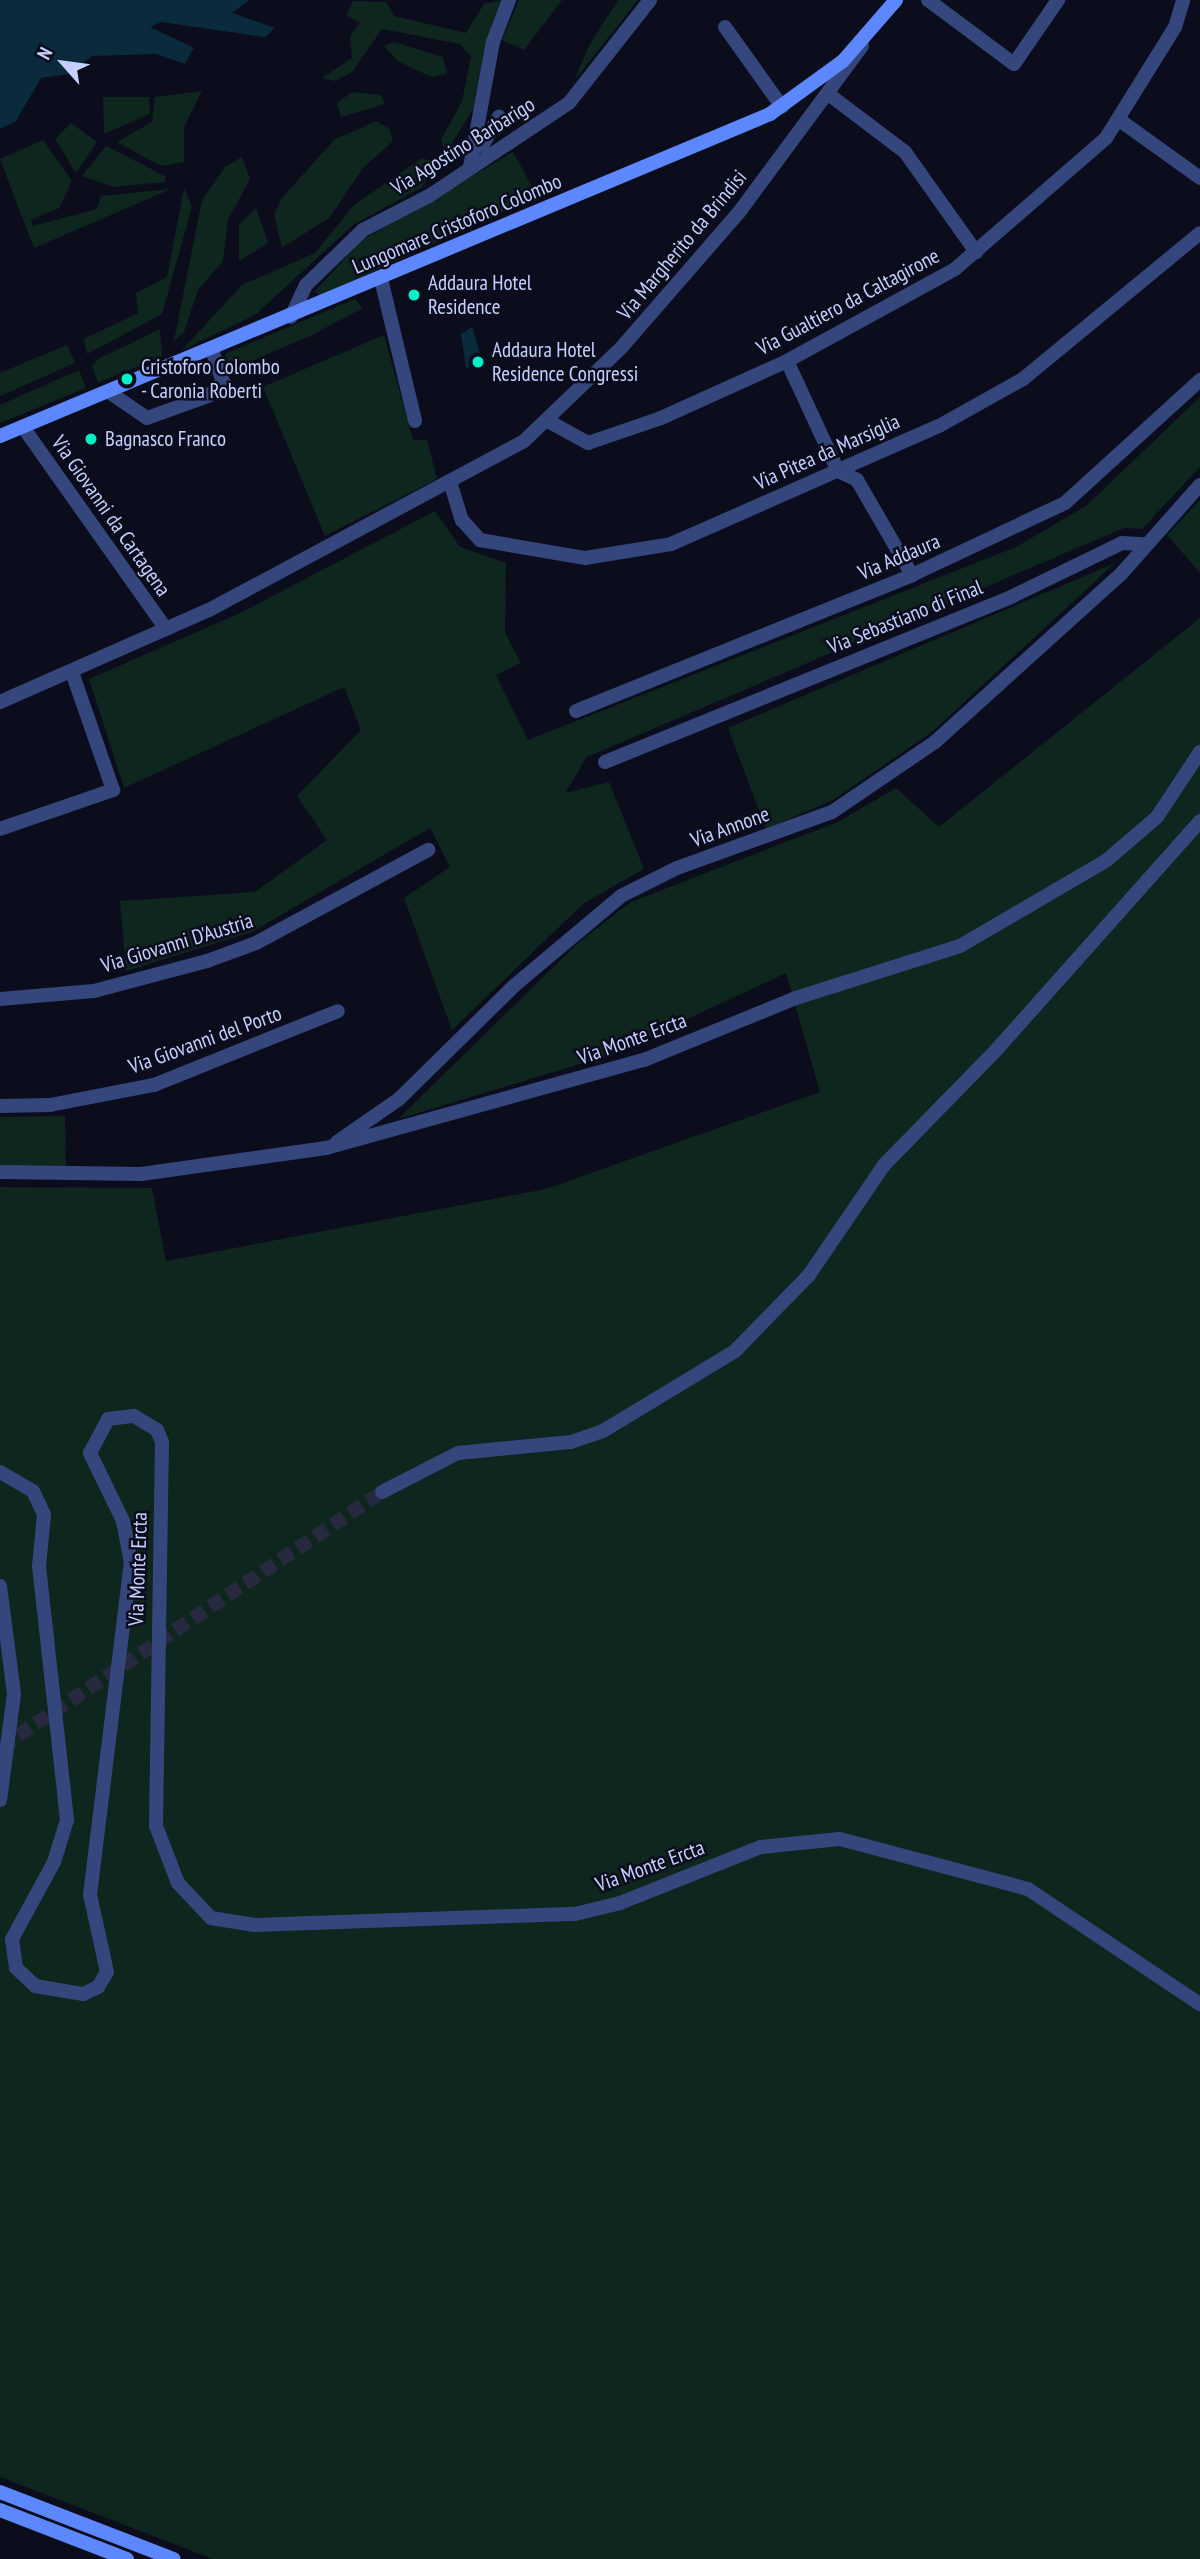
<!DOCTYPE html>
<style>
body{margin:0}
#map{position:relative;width:1200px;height:2559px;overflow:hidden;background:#0b0d1c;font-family:"PT Sans Narrow",sans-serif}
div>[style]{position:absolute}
.green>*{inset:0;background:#0e261e}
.water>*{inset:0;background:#0a2b3c}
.street-tunnel>*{height:14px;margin-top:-7px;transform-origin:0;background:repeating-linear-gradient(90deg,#272a3e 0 14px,transparent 0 21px)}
.street>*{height:14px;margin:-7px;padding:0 7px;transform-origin:7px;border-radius:7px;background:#35467c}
.secondary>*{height:14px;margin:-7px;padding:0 7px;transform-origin:7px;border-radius:7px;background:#5d87ff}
.dots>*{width:19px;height:19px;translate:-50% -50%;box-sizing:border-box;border:4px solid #0b0d1c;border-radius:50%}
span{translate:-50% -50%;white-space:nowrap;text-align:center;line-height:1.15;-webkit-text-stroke:5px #0b0d1c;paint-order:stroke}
.street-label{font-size:21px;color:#c6d0ff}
.poi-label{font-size:21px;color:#c6d0ff}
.left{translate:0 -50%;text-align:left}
.north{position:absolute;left:28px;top:28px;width:70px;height:70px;-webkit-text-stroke:5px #0b0d1c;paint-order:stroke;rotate:298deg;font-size:19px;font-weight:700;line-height:28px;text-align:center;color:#c6d0ff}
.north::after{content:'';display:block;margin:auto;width:24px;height:32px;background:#c6d0ff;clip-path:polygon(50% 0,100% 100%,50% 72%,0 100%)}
</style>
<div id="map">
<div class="green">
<i style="clip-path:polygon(502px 0,475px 106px,446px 153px,441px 140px,462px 101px,471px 57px,460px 44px,382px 29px,352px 72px,335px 81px,322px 78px,352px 58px,350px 36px,360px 23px,346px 15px,353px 1px,386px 2px,394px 16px,466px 33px,484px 4px)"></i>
<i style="clip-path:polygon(519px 0,562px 0,524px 50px,502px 40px)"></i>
<i style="clip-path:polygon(618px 0,638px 0,574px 81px,589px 46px)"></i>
<i style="clip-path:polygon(394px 42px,443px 57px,447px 74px,431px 77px,398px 61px,384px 46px)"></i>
<i style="clip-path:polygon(202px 91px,184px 127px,184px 162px,161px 166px,117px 142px,152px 122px,155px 97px)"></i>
<i style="clip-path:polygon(352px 92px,381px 95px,385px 104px,341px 117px,337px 103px)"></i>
<i style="clip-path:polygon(103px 97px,149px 97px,150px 114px,104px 134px)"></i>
<i style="clip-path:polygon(376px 121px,390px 129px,393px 141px,363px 168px,329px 218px,282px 248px,274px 215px,281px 199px,334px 140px)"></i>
<i style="clip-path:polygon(71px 123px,97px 142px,76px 173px,55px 139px)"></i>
<i style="clip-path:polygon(43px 140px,72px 181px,59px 208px,31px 220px,33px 226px,97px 209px,101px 196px,171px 189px,34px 248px,0 159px)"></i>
<i style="clip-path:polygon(106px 146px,165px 176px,165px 182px,113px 187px,82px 176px)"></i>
<i style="clip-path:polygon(513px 152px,537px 196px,320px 296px,315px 291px,361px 241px)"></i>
<i style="clip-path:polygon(242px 157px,250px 179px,228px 220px,223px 261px,198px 290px,184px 332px,174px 341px,202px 200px,225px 167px)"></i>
<i style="clip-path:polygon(422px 158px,439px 164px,422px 187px,353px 225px,255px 315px,182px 350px,242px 285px,315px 253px,354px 205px)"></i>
<i style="clip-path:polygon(184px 188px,192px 207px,162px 314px,87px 354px,84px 339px,138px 313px,136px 293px,167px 277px)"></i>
<i style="clip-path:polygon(256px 208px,268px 243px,239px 261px,239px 225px)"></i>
<i style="clip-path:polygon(355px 299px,363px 308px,310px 336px,249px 362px,222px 362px,227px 353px)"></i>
<i style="clip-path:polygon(160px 329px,162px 356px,98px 383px,92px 366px,98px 359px)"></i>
<i style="clip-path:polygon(384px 335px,413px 440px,427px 440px,437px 479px,325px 536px,263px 387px)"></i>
<i style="clip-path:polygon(67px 345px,75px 363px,0 396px,0 373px)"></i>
<i style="clip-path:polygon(79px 370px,86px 388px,0 423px,0 405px)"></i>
<i style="clip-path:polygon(1200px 397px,1200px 467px,1142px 529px,1124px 528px,587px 757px,565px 793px,609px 782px,644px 869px,584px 903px,452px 1030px,404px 898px,450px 867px,430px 828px,252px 932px,126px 971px,120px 901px,255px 892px,327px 840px,297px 796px,361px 730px,344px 687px,124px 788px,89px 679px,238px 614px,435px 511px,460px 547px,506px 563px,505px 633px,521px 663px,496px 675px,528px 740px,1016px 547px,1086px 506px)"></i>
<i style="clip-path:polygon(1200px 500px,1200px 573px,1167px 535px)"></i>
<i style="clip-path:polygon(1115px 563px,932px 732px,833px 800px,766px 829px,728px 728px)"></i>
<i style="clip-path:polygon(1200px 618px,1200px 2559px,213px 2559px,0 2477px,0 1187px,152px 1188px,166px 1261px,546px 1189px,820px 1092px,786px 973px,610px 1055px,398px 1119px,580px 941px,631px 902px,838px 822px,896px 788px,939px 827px)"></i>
<i style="clip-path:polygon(65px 1116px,66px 1169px,0 1165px,0 1117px)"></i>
</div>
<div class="water">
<i style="clip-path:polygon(0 0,249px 0,232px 13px,275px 28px,265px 37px,161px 22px,150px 27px,194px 48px,185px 64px,156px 54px,92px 56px,68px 74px,41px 78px,16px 121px,0 129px)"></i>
<i style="clip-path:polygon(472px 327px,482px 360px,466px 368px,461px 334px)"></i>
</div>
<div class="street-tunnel">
<i style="left:1px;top:1747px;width:458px;rotate:-33.8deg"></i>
</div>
<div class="street">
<i style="left:928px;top:0;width:107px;rotate:36.7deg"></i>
<i style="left:1014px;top:64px;width:78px;rotate:-55.5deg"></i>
<i style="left:725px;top:27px;width:98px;rotate:54.5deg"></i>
<i style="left:831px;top:96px;width:93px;rotate:37.1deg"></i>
<i style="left:905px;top:152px;width:123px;rotate:54.6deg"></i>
<i style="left:1118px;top:119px;width:101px;rotate:35.7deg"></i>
<i style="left:482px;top:146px;width:34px;rotate:-60deg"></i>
<i style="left:470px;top:167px;width:127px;rotate:-79.6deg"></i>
<i style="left:493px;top:42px;width:45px;rotate:-69.1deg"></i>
<i style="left:381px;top:279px;width:146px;rotate:76.5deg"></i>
<i style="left:291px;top:317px;width:35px;rotate:-65deg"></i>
<i style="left:306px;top:285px;width:79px;rotate:-44deg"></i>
<i style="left:363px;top:230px;width:74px;rotate:-27.3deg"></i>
<i style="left:429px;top:196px;width:168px;rotate:-33.6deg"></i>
<i style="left:569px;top:103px;width:131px;rotate:-51.8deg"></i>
<i style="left:787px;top:361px;width:121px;rotate:65.1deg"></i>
<i style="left:838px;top:471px;width:21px;rotate:25deg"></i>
<i style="left:857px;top:480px;width:110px;rotate:59.9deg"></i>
<i style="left:109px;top:392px;width:46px;rotate:34.4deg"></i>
<i style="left:147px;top:418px;width:65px;rotate:-19.8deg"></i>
<i style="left:208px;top:396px;width:21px;rotate:-43deg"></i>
<i style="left:223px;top:382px;width:34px;rotate:-109deg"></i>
<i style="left:548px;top:421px;width:46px;rotate:28.8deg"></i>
<i style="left:588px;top:443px;width:77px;rotate:-18.9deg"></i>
<i style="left:661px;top:418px;width:138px;rotate:-24.3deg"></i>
<i style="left:787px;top:361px;width:192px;rotate:-28.7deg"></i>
<i style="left:955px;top:269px;width:200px;rotate:-40.9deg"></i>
<i style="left:1106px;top:138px;width:131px;rotate:-58.1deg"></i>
<i style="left:1175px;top:27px;width:28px;rotate:-73deg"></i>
<i style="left:23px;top:427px;width:247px;rotate:54.7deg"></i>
<i style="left:451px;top:485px;width:37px;rotate:73deg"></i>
<i style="left:462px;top:520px;width:27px;rotate:48deg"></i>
<i style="left:480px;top:540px;width:107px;rotate:9.7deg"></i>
<i style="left:585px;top:558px;width:87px;rotate:-9.2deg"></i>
<i style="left:671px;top:544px;width:293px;rotate:-23.8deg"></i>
<i style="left:939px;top:426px;width:96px;rotate:-29.2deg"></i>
<i style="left:1023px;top:379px;width:229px;rotate:-39.5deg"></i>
<i style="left:0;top:702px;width:228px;rotate:-23.8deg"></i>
<i style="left:209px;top:610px;width:357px;rotate:-28.2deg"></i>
<i style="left:524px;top:441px;width:134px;rotate:-43.8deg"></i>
<i style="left:621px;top:348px;width:181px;rotate:-49deg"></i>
<i style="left:740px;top:211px;width:205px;rotate:-53.5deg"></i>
<i style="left:576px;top:711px;width:362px;rotate:-22deg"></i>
<i style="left:912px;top:575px;width:169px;rotate:-25.2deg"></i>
<i style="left:1065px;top:503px;width:183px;rotate:-42.3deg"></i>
<i style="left:605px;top:762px;width:438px;rotate:-22.1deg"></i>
<i style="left:1011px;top:597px;width:123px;rotate:-25.9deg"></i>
<i style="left:1122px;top:543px;width:22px;rotate:3deg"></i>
<i style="left:0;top:829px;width:120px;rotate:-19deg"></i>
<i style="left:113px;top:790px;width:125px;rotate:-109.2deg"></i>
<i style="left:0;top:999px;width:94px;rotate:-4.9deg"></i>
<i style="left:94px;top:991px;width:117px;rotate:-14.9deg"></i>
<i style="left:207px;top:961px;width:52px;rotate:-20.2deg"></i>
<i style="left:256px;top:943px;width:196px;rotate:-28.4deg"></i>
<i style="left:0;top:1106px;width:50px;rotate:-1.1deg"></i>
<i style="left:50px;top:1105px;width:106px;rotate:-10.9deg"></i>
<i style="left:154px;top:1085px;width:198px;rotate:-21.9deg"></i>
<i style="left:337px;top:1142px;width:75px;rotate:-34.7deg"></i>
<i style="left:399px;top:1099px;width:163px;rotate:-44.5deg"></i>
<i style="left:515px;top:985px;width:138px;rotate:-40deg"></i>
<i style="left:621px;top:896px;width:63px;rotate:-26.6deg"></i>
<i style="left:677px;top:868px;width:165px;rotate:-19.9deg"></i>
<i style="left:832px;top:812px;width:125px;rotate:-34.2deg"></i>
<i style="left:935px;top:742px;width:251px;rotate:-42.1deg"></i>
<i style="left:1121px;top:574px;width:119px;rotate:-48.4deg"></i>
<i style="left:0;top:1172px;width:141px;rotate:0.8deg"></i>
<i style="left:141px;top:1174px;width:187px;rotate:-8deg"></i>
<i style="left:326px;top:1148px;width:330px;rotate:-15.5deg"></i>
<i style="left:644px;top:1060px;width:164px;rotate:-22.2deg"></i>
<i style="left:796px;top:998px;width:172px;rotate:-17.6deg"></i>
<i style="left:960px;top:946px;width:170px;rotate:-30.3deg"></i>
<i style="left:1107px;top:860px;width:66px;rotate:-40.7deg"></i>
<i style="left:1157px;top:817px;width:78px;rotate:-56.5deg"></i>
<i style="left:0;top:1472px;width:38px;rotate:30deg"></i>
<i style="left:33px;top:1491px;width:26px;rotate:65deg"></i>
<i style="left:44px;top:1515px;width:51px;rotate:95.6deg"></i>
<i style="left:39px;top:1566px;width:256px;rotate:83.7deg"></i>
<i style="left:67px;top:1820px;width:44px;rotate:107.2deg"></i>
<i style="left:54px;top:1862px;width:88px;rotate:118.6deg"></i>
<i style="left:12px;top:1939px;width:29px;rotate:82deg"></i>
<i style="left:16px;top:1968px;width:26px;rotate:43deg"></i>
<i style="left:35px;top:1986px;width:49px;rotate:9.5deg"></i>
<i style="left:83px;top:1994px;width:17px;rotate:-25deg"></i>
<i style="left:98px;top:1987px;width:17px;rotate:-59deg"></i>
<i style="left:107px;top:1972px;width:79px;rotate:-102.4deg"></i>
<i style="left:90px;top:1895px;width:335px;rotate:-83deg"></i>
<i style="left:131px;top:1563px;width:43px;rotate:-100.8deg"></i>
<i style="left:123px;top:1521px;width:76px;rotate:-115.9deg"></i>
<i style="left:90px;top:1453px;width:38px;rotate:-62deg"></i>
<i style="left:108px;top:1419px;width:26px;rotate:-7deg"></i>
<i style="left:134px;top:1416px;width:27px;rotate:31deg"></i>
<i style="left:157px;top:1430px;width:13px;rotate:67deg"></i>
<i style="left:162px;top:1442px;width:384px;rotate:90.9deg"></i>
<i style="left:156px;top:1826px;width:61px;rotate:68.9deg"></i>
<i style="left:178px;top:1883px;width:48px;rotate:46.7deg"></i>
<i style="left:211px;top:1918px;width:44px;rotate:9.2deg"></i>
<i style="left:254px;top:1925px;width:321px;rotate:-2deg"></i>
<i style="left:575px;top:1914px;width:46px;rotate:-13.7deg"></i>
<i style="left:620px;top:1903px;width:152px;rotate:-21.7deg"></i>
<i style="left:761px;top:1847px;width:79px;rotate:-5.8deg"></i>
<i style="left:840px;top:1839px;width:195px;rotate:14.9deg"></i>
<i style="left:1028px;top:1889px;width:207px;rotate:33.8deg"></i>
<i style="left:382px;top:1492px;width:85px;rotate:-27.2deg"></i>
<i style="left:458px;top:1453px;width:114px;rotate:-5.6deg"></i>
<i style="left:571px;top:1442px;width:34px;rotate:-19deg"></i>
<i style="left:603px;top:1431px;width:154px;rotate:-31.2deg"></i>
<i style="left:735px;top:1351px;width:106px;rotate:-45.8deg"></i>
<i style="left:809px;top:1275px;width:133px;rotate:-55.7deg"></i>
<i style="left:884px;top:1165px;width:163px;rotate:-45.7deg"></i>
<i style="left:998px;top:1048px;width:304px;rotate:-48.3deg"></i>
<i style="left:0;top:1586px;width:109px;rotate:82.6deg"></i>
<i style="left:14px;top:1694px;width:107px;rotate:97.5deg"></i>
</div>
<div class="secondary">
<i style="left:0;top:436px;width:835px;rotate:-22.69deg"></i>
<i style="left:770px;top:114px;width:90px;rotate:-36deg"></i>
<i style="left:843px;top:61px;width:81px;rotate:-49deg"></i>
<i style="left:0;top:2492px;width:186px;rotate:21.1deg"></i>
<i style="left:0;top:2510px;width:136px;rotate:21.1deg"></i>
</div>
<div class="dots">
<i style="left:414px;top:295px;background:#00f1c5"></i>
<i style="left:478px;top:362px;background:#00f1c5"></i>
<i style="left:127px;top:379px;background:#00f1c5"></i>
<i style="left:91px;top:439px;background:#00f1c5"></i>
</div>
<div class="street-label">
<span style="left:463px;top:146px;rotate:-32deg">Via Agostino Barbarigo</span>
<span style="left:457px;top:224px;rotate:-23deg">Lungomare Cristoforo Colombo</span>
<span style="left:682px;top:245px;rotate:-50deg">Via Margherito da Brindisi</span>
<span style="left:848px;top:302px;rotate:-28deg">Via Gualtiero da Caltagirone</span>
<span style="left:827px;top:452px;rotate:-24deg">Via Pitea da Marsiglia</span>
<span style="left:111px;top:516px;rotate:55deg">Via Giovanni da Cartagena</span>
<span style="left:899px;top:557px;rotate:-23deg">Via Addaura</span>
<span style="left:905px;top:617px;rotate:-22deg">Via Sebastiano di Final</span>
<span style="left:730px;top:827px;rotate:-20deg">Via Annone</span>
<span style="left:177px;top:943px;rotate:-17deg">Via Giovanni D'Austria</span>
<span style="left:632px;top:1039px;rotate:-20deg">Via Monte Ercta</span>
<span style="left:205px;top:1040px;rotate:-20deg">Via Giovanni del Porto</span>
<span style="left:138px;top:1569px;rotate:-88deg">Via Monte Ercta</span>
<span style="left:650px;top:1866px;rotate:-20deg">Via Monte Ercta</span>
</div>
<div class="poi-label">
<span class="left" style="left:428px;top:295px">Addaura Hotel<br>Residence</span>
<span class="left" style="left:492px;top:362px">Addaura Hotel<br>Residence Congressi</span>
<span class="left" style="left:141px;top:379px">Cristoforo Colombo<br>- Caronia Roberti</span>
<span class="left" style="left:105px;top:439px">Bagnasco Franco</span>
</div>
<div class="north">N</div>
</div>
